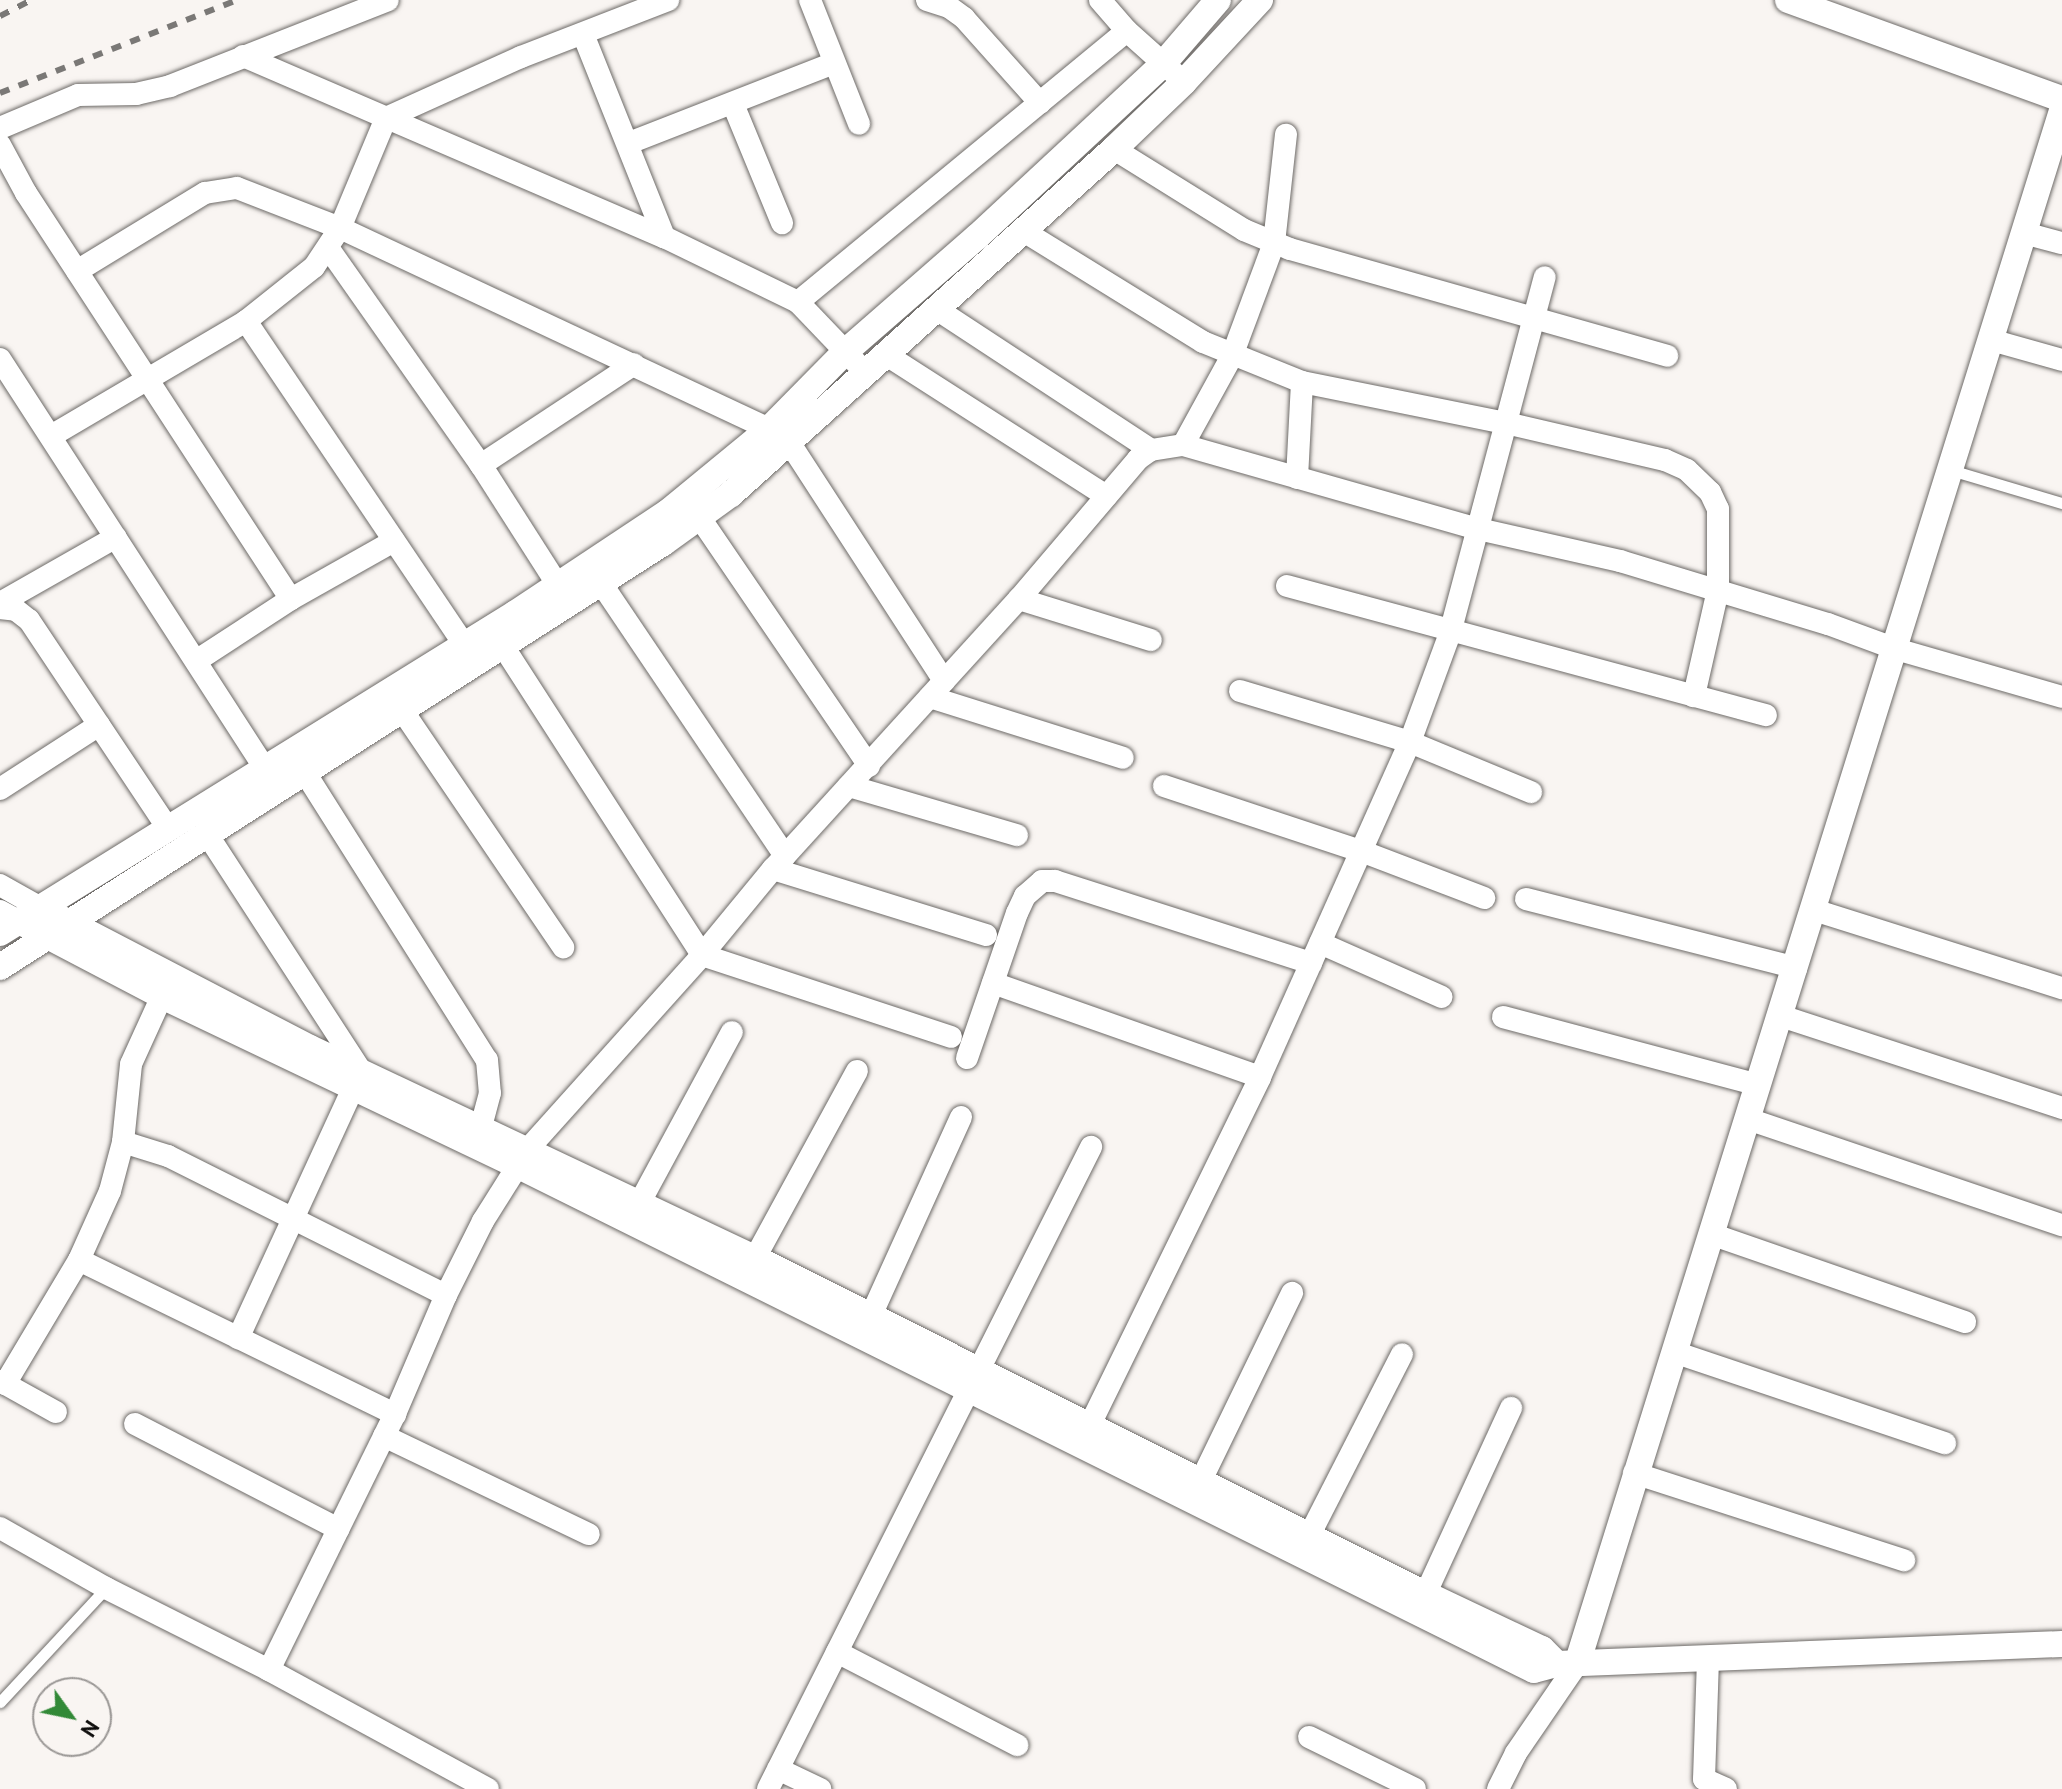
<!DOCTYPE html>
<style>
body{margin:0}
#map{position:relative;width:2062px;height:1789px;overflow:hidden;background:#f9f5f2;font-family:"PT Sans",sans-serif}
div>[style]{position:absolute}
.roads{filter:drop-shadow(0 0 2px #6d6a67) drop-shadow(0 0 2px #6d6a67)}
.service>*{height:11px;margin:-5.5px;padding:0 5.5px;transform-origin:5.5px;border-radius:5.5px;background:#fff}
.minor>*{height:22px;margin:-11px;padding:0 11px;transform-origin:11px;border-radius:11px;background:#fff}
.tertiary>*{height:26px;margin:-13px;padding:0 13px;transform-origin:13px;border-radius:13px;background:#fff}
.rail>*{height:6px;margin-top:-3px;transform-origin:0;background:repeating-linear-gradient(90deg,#7a7876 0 10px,transparent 0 20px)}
span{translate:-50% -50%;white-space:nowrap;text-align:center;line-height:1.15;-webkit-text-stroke:6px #f9f5f2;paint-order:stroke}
.north{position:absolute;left:32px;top:1677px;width:80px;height:80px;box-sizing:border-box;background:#f9f5f2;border:2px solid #9a9795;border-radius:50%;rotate:123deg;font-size:22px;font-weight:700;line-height:32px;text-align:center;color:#0c0b0a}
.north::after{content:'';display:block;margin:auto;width:28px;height:36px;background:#328937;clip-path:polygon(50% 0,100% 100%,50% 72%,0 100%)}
</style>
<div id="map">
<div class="roads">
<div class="service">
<i style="left:1951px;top:470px;width:116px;rotate:16.6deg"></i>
<i style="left:0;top:1702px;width:156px;rotate:-47.1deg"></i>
</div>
<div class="minor">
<i style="left:810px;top:0;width:133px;rotate:68.4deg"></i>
<i style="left:927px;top:0;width:23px;rotate:18deg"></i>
<i style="left:949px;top:7px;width:19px;rotate:36deg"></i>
<i style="left:964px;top:18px;width:114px;rotate:48.2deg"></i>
<i style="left:1100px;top:0;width:41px;rotate:48.9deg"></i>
<i style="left:1127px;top:31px;width:63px;rotate:41.8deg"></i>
<i style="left:583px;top:34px;width:219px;rotate:68.2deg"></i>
<i style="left:243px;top:56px;width:458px;rotate:23.3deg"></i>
<i style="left:664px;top:237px;width:149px;rotate:25.9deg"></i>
<i style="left:798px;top:302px;width:95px;rotate:46.3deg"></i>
<i style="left:733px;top:104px;width:129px;rotate:67.6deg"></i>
<i style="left:0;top:128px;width:85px;rotate:-22.9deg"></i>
<i style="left:78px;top:95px;width:58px;rotate:-1deg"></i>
<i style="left:136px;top:94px;width:35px;rotate:-13deg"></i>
<i style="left:170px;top:86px;width:234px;rotate:-21.5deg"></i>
<i style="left:629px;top:143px;width:220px;rotate:-21.3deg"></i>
<i style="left:0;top:145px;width:55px;rotate:61.6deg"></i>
<i style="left:26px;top:193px;width:485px;rotate:56.9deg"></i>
<i style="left:1114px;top:149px;width:153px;rotate:31.9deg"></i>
<i style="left:1244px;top:230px;width:50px;rotate:22.4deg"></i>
<i style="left:1290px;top:249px;width:392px;rotate:15.8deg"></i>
<i style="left:1025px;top:232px;width:209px;rotate:31.7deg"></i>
<i style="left:1203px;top:342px;width:107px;rotate:22deg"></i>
<i style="left:1302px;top:382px;width:208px;rotate:11.4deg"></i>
<i style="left:1506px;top:423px;width:163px;rotate:13.1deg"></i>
<i style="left:1665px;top:460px;width:24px;rotate:24deg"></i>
<i style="left:1687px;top:470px;width:32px;rotate:44deg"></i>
<i style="left:1710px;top:492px;width:19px;rotate:65deg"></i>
<i style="left:1718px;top:509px;width:81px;rotate:90deg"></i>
<i style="left:1718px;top:590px;width:109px;rotate:102.8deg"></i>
<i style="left:2024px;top:233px;width:39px;rotate:15deg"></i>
<i style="left:329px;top:249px;width:264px;rotate:54.9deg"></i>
<i style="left:481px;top:465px;width:141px;rotate:57.4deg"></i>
<i style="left:77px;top:271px;width:150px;rotate:-31.4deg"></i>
<i style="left:205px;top:193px;width:32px;rotate:-9deg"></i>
<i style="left:237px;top:188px;width:110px;rotate:21.2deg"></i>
<i style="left:340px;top:228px;width:474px;rotate:25.1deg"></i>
<i style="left:798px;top:302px;width:426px;rotate:-39.5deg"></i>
<i style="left:938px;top:310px;width:255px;rotate:33.3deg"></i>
<i style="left:246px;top:321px;width:388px;rotate:56deg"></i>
<i style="left:1991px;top:340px;width:74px;rotate:15.7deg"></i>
<i style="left:885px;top:354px;width:263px;rotate:32.7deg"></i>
<i style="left:0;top:359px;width:487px;rotate:57.1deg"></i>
<i style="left:51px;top:436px;width:226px;rotate:-30.5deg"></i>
<i style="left:246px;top:321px;width:87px;rotate:-38.5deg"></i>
<i style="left:314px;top:267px;width:47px;rotate:-56.3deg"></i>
<i style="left:340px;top:228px;width:119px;rotate:-67.3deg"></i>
<i style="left:386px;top:118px;width:148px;rotate:-24.3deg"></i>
<i style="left:521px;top:57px;width:158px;rotate:-21.2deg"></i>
<i style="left:789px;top:442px;width:285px;rotate:57deg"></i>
<i style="left:1183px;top:445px;width:102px;rotate:-61.2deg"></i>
<i style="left:1232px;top:356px;width:121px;rotate:-69.6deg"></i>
<i style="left:1274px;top:243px;width:109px;rotate:-83.7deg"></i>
<i style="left:481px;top:465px;width:183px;rotate:-33.4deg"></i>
<i style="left:1297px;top:478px;width:96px;rotate:-87deg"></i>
<i style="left:700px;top:518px;width:300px;rotate:55.7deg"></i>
<i style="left:601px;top:583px;width:329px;rotate:56deg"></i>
<i style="left:1287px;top:586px;width:496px;rotate:15.1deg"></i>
<i style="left:1019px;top:599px;width:138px;rotate:17.3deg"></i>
<i style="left:0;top:603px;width:133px;rotate:-29.6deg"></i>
<i style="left:0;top:608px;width:16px;rotate:7deg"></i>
<i style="left:16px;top:610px;width:16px;rotate:38deg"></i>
<i style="left:29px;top:620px;width:252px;rotate:56.3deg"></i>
<i style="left:503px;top:646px;width:368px;rotate:57.2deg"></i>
<i style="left:702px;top:955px;width:262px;rotate:18.2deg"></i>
<i style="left:196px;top:661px;width:113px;rotate:-33.1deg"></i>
<i style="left:291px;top:599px;width:118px;rotate:-29.4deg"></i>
<i style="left:1240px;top:691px;width:177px;rotate:16.7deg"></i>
<i style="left:1410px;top:742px;width:131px;rotate:22.5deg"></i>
<i style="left:930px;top:697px;width:202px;rotate:17.5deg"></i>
<i style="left:402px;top:710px;width:287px;rotate:55.8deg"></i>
<i style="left:304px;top:771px;width:342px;rotate:57.7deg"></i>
<i style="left:487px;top:1060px;width:33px;rotate:85deg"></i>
<i style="left:490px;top:1093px;width:34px;rotate:105deg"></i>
<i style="left:849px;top:786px;width:175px;rotate:16.3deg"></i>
<i style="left:1164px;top:786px;width:207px;rotate:18.3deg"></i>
<i style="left:1361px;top:851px;width:132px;rotate:20.9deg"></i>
<i style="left:0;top:789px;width:118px;rotate:-32.9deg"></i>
<i style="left:207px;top:834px;width:283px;rotate:57deg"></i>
<i style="left:361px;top:1071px;width:294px;rotate:114.7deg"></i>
<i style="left:773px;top:869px;width:223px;rotate:17.2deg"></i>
<i style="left:0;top:885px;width:45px;rotate:29.4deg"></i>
<i style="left:1526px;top:899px;width:279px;rotate:14.3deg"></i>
<i style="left:1814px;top:910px;width:260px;rotate:17.5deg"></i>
<i style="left:0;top:911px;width:21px;rotate:28deg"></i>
<i style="left:1320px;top:943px;width:133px;rotate:23.9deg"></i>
<i style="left:993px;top:983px;width:283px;rotate:19.4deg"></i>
<i style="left:1781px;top:1016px;width:296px;rotate:18.1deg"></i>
<i style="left:1503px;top:1017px;width:265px;rotate:14.9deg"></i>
<i style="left:967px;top:1058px;width:153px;rotate:-71deg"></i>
<i style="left:1017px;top:913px;width:19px;rotate:-65deg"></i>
<i style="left:1025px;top:896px;width:23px;rotate:-41deg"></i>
<i style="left:1042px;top:881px;width:13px"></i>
<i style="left:1055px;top:881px;width:269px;rotate:17.8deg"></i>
<i style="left:1748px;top:1119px;width:331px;rotate:18.7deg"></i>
<i style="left:123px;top:1142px;width:47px;rotate:17.3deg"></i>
<i style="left:168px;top:1156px;width:311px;rotate:26.6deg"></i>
<i style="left:640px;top:1202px;width:193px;rotate:-61.6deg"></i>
<i style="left:1711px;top:1234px;width:269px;rotate:19.1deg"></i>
<i style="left:755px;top:1258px;width:213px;rotate:-61.4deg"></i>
<i style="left:79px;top:1260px;width:352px;rotate:26deg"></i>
<i style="left:864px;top:1331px;width:235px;rotate:-65.6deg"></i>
<i style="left:1674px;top:1352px;width:286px;rotate:18.6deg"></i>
<i style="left:0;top:1381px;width:64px;rotate:29deg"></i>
<i style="left:5px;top:1384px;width:144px;rotate:-59.2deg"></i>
<i style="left:79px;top:1260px;width:76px;rotate:-65.8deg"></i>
<i style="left:110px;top:1191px;width:51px;rotate:-75.1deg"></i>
<i style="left:123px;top:1142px;width:78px;rotate:-84.1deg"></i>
<i style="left:131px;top:1064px;width:75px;rotate:-65.5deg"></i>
<i style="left:135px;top:1424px;width:229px;rotate:27.3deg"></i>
<i style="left:384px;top:1436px;width:227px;rotate:25.6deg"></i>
<i style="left:1083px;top:1439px;width:403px;rotate:-63.9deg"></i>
<i style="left:1260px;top:1077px;width:367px;rotate:-65.9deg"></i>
<i style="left:1410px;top:742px;width:116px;rotate:-69.8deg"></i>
<i style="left:1450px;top:633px;width:368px;rotate:-75.1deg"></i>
<i style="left:1634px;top:1473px;width:284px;rotate:17.9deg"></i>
<i style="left:1193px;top:1497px;width:227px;rotate:-64.1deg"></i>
<i style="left:0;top:1528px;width:122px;rotate:29.5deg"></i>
<i style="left:106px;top:1588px;width:182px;rotate:26.7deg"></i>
<i style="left:269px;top:1670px;width:249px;rotate:28.5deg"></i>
<i style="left:1309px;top:1536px;width:204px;rotate:-62.9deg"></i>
<i style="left:1425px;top:1595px;width:206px;rotate:-65.3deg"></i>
<i style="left:837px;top:1652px;width:203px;rotate:27.3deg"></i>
<i style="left:1708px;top:1659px;width:120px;rotate:91.9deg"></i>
<i style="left:1704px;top:1779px;width:24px;rotate:24deg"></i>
<i style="left:269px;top:1670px;width:285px;rotate:-63.8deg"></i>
<i style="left:395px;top:1414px;width:129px;rotate:-66.8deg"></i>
<i style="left:446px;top:1295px;width:83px;rotate:-63.4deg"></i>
<i style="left:483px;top:1221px;width:86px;rotate:-57.8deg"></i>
<i style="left:529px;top:1148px;width:259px;rotate:-48.1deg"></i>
<i style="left:702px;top:955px;width:112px;rotate:-50.5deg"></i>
<i style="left:773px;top:869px;width:365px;rotate:-47.7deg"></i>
<i style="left:1019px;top:599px;width:184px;rotate:-49.6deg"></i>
<i style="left:1138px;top:459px;width:16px;rotate:-35deg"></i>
<i style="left:1151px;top:450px;width:32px;rotate:-9deg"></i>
<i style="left:1183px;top:445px;width:307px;rotate:15.9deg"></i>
<i style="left:1478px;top:529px;width:146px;rotate:12.7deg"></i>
<i style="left:1620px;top:561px;width:217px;rotate:16.9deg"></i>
<i style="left:1828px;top:624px;width:72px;rotate:20.2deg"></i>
<i style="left:1896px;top:649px;width:173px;rotate:16.1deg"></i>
<i style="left:1309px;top:1737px;width:118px;rotate:26.1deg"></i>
<i style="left:778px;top:1769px;width:47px;rotate:25.5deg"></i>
<i style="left:768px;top:1789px;width:719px;rotate:-63.29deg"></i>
<i style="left:1498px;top:1789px;width:40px;rotate:-63.4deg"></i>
<i style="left:1516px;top:1753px;width:108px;rotate:-55.6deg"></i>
</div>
<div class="tertiary">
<i style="left:1788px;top:0;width:291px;rotate:19.9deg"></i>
<i style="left:39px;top:907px;width:305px;rotate:27.5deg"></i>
<i style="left:310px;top:1048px;width:492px;rotate:25.3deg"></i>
<i style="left:755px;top:1258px;width:741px;rotate:26.63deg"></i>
<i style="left:1417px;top:1590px;width:138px;rotate:25.3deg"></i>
<i style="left:1542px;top:1649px;width:21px;rotate:45deg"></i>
<i style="left:19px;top:921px;width:161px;rotate:27.7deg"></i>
<i style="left:162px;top:996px;width:393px;rotate:25.5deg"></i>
<i style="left:517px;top:1165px;width:1135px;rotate:26.41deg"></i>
<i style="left:1534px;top:1670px;width:24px;rotate:-15deg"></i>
<i style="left:1557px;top:1664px;width:505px;rotate:-2.27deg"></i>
<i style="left:0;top:933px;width:607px;rotate:-31.81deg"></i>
<i style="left:516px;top:613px;width:182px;rotate:-33.6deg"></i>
<i style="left:668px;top:512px;width:131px;rotate:-39.4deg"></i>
<i style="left:769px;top:429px;width:108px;rotate:-45.4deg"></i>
<i style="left:845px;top:352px;width:175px;rotate:-41.1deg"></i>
<i style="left:977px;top:237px;width:254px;rotate:-42.9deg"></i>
<i style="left:1163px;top:64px;width:84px;rotate:-49.3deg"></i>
<i style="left:0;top:967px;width:787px;rotate:-32.6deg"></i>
<i style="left:663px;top:543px;width:84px;rotate:-35.8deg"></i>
<i style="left:731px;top:494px;width:515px;rotate:-42.01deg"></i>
<i style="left:1114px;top:149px;width:97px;rotate:-43.7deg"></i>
<i style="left:1184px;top:82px;width:112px;rotate:-47.2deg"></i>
<i style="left:1577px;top:1664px;width:1627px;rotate:-72.66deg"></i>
</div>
</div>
<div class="rail">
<i style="left:0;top:16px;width:35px;rotate:-27deg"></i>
<i style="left:0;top:93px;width:255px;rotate:-21.4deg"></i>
</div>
<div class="north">N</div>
</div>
